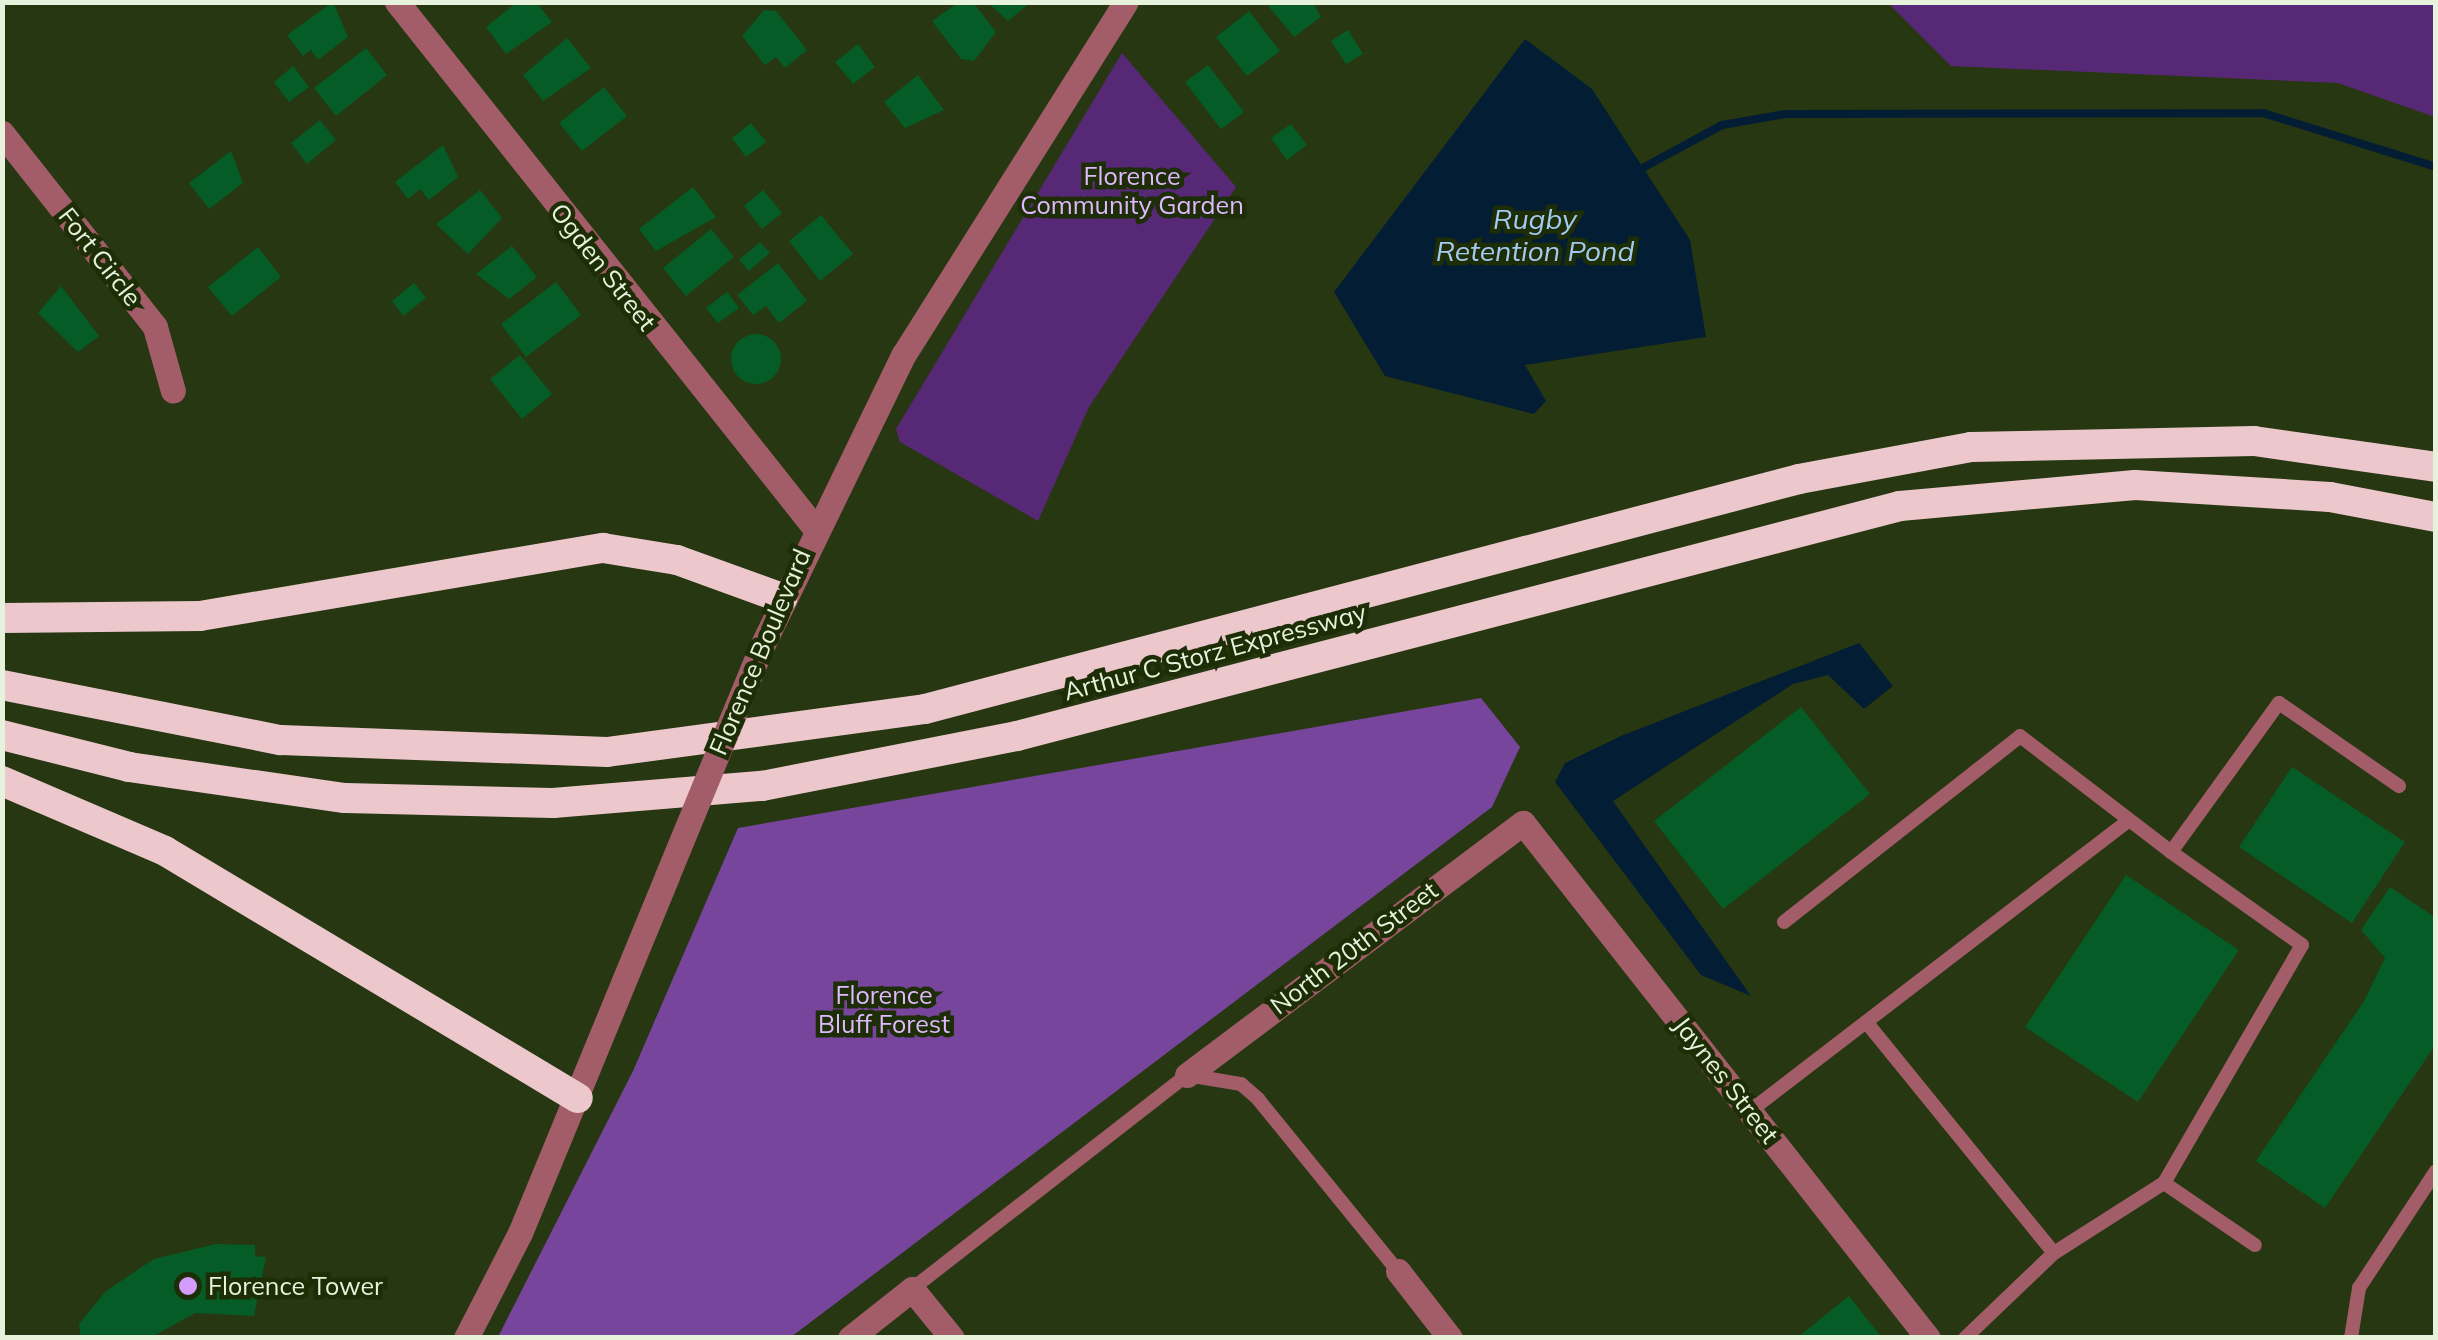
<!DOCTYPE html>
<style>
body{margin:0}
#map{position:relative;width:2438px;height:1340px;overflow:hidden;background:#273711;font-family:Mulish,sans-serif}
div>[style]{position:absolute}
.green>*{inset:0;background:#572875}
.forest>*{inset:0;background:#78459c}
.water>*{inset:0;background:#031d35}
.stream>*{height:8px;margin:-4px;padding:0 4px;transform-origin:4px;border-radius:4px;background:#031d35}
.building>*{inset:0;background:#055c26}
.round{border-radius:50%}
.service>*{height:14px;margin:-7px;padding:0 7px;transform-origin:7px;border-radius:7px;background:#a25d69}
.minor>*{height:25px;margin:-12.5px;padding:0 12.5px;transform-origin:12.5px;border-radius:12.5px;background:#a25d69}
.tertiary>*{height:25px;margin:-12.5px;padding:0 12.5px;transform-origin:12.5px;border-radius:12.5px;background:#a25d69}
.motorway>*{height:30px;margin:-15px;padding:0 15px;transform-origin:15px;border-radius:15px;background:#ecc8cd}
.tertiary-bridge>*{height:25px;margin:-12.5px;padding:0 12.5px;transform-origin:12.5px;border-radius:12.5px;background:#a25d69}
.dots>*{width:28px;height:28px;translate:-50% -50%;box-sizing:border-box;border:5px solid #1d2d06;border-radius:50%}
span{translate:-50% -50%;white-space:nowrap;text-align:center;line-height:1.15;-webkit-text-stroke:9px #1d2d06;paint-order:stroke}
.park-label{font-size:25px;color:#dfb9ff}
.street-label{font-size:25px;color:#e6f2db}
.poi-label{font-size:25px;color:#e6f2db}
.left{translate:0 -50%;text-align:left}
.water-label{font-size:28px;color:#a4caf2;font-style:italic}
.frame{position:absolute;inset:0;border:5px solid #e6f2db;pointer-events:none}
</style>
<div id="map">
<div class="green">
<i style="clip-path:polygon(1888px 3px,2435px 3px,2435px 117px,2338px 83px,1951px 66px)"></i>
<i style="clip-path:polygon(1122px 53px,1236px 187px,1089px 407px,1038px 521px,900px 442px,896px 429px)"></i>
</div>
<div class="forest">
<i style="clip-path:polygon(1481px 698px,1520px 747px,1492px 807px,791px 1337px,498px 1337px,633px 1071px,738px 828px)"></i>
</div>
<div class="water">
<i style="clip-path:polygon(1525px 39px,1592px 89px,1690px 240px,1706px 337px,1525px 365px,1546px 401px,1534px 414px,1385px 376px,1334px 292px)"></i>
<i style="clip-path:polygon(1859px 643px,1893px 686px,1864px 709px,1828px 675px,1793px 684px,1613px 801px,1751px 996px,1701px 975px,1555px 782px,1565px 763px,1621px 736px)"></i>
</div>
<div class="stream">
<i style="left:1637px;top:171px;width:97px;rotate:-28.4deg"></i>
<i style="left:1722px;top:125px;width:64px;rotate:-9.9deg"></i>
<i style="left:1785px;top:114px;width:478px;rotate:-0.1deg"></i>
<i style="left:2263px;top:113px;width:181px;rotate:17.3deg"></i>
</div>
<div class="building">
<i style="clip-path:polygon(333px 2px,348px 37px,318px 60px,311px 50px,303px 56px,287px 35px)"></i>
<i style="clip-path:polygon(517px 2px,536px 2px,552px 22px,506px 54px,486px 27px)"></i>
<i style="clip-path:polygon(959px 2px,973px 2px,996px 32px,974px 61px,961px 59px,932px 21px)"></i>
<i style="clip-path:polygon(987px 2px,1031px 2px,1008px 21px)"></i>
<i style="clip-path:polygon(1265px 2px,1313px 2px,1321px 17px,1294px 37px)"></i>
<i style="clip-path:polygon(764px 10px,776px 11px,807px 50px,785px 68px,776px 57px,765px 65px,742px 36px)"></i>
<i style="clip-path:polygon(1249px 11px,1280px 51px,1247px 76px,1216px 37px)"></i>
<i style="clip-path:polygon(1348px 30px,1363px 54px,1346px 64px,1331px 41px)"></i>
<i style="clip-path:polygon(567px 38px,591px 68px,543px 101px,523px 75px)"></i>
<i style="clip-path:polygon(858px 44px,875px 67px,853px 84px,835px 62px)"></i>
<i style="clip-path:polygon(366px 48px,387px 75px,336px 116px,314px 88px)"></i>
<i style="clip-path:polygon(1208px 65px,1244px 112px,1221px 129px,1185px 82px)"></i>
<i style="clip-path:polygon(293px 66px,309px 87px,289px 102px,274px 82px)"></i>
<i style="clip-path:polygon(918px 75px,944px 110px,905px 128px,884px 102px)"></i>
<i style="clip-path:polygon(604px 87px,627px 116px,582px 151px,559px 123px)"></i>
<i style="clip-path:polygon(320px 120px,336px 140px,307px 164px,291px 143px)"></i>
<i style="clip-path:polygon(751px 123px,766px 142px,746px 157px,732px 138px)"></i>
<i style="clip-path:polygon(1291px 124px,1307px 145px,1287px 160px,1271px 138px)"></i>
<i style="clip-path:polygon(443px 145px,458px 177px,429px 200px,420px 189px,408px 199px,395px 182px)"></i>
<i style="clip-path:polygon(231px 151px,243px 183px,209px 209px,189px 183px)"></i>
<i style="clip-path:polygon(693px 187px,716px 217px,656px 251px,639px 229px)"></i>
<i style="clip-path:polygon(480px 190px,502px 218px,468px 254px,436px 224px)"></i>
<i style="clip-path:polygon(763px 190px,782px 213px,762px 229px,744px 206px)"></i>
<i style="clip-path:polygon(821px 215px,853px 254px,820px 281px,789px 241px)"></i>
<i style="clip-path:polygon(711px 229px,734px 257px,686px 296px,663px 268px)"></i>
<i style="clip-path:polygon(760px 242px,770px 253px,749px 271px,739px 260px)"></i>
<i style="clip-path:polygon(512px 246px,537px 277px,509px 299px,476px 274px)"></i>
<i style="clip-path:polygon(258px 247px,281px 277px,232px 316px,208px 287px)"></i>
<i style="clip-path:polygon(778px 263px,807px 301px,779px 323px,766px 306px,753px 315px,737px 295px)"></i>
<i style="clip-path:polygon(556px 282px,581px 315px,526px 357px,501px 324px)"></i>
<i style="clip-path:polygon(414px 283px,426px 298px,403px 316px,392px 301px)"></i>
<i style="clip-path:polygon(61px 286px,99px 336px,78px 352px,38px 313px)"></i>
<i style="clip-path:polygon(727px 292px,739px 308px,718px 323px,706px 308px)"></i>
<i class="round" style="left:731px;top:334px;width:50px;height:50px"></i>
<i style="clip-path:polygon(520px 355px,552px 394px,522px 419px,490px 379px)"></i>
<i style="clip-path:polygon(1801px 707px,1870px 794px,1723px 909px,1654px 821px)"></i>
<i style="clip-path:polygon(2292px 767px,2405px 842px,2352px 923px,2239px 847px)"></i>
<i style="clip-path:polygon(2126px 875px,2239px 950px,2138px 1102px,2025px 1027px)"></i>
<i style="clip-path:polygon(2390px 887px,2436px 918px,2436px 1044px,2325px 1208px,2256px 1161px,2364px 1001px,2385px 958px,2361px 930px)"></i>
<i style="clip-path:polygon(216px 1244px,255px 1245px,255px 1256px,266px 1257px,254px 1316px,195px 1313px,150px 1338px,81px 1338px,79px 1324px,106px 1291px,154px 1259px)"></i>
<i style="clip-path:polygon(1849px 1296px,1882px 1338px,1797px 1338px)"></i>
</div>
<div class="service">
<i style="left:1784px;top:922px;width:300px;rotate:-38.2deg"></i>
<i style="left:2020px;top:736px;width:190px;rotate:37.5deg"></i>
<i style="left:1867px;top:1023px;width:296px;rotate:50.9deg"></i>
<i style="left:1750px;top:1111px;width:474px;rotate:-37.5deg"></i>
<i style="left:2164px;top:1183px;width:110px;rotate:34.3deg"></i>
<i style="left:912px;top:1289px;width:348px;rotate:-37.9deg"></i>
<i style="left:1187px;top:1075px;width:55px;rotate:9.5deg"></i>
<i style="left:1241px;top:1084px;width:23px;rotate:41deg"></i>
<i style="left:1258px;top:1099px;width:222px;rotate:50.9deg"></i>
<i style="left:1965px;top:1338px;width:123px;rotate:-43.7deg"></i>
<i style="left:2054px;top:1253px;width:130px;rotate:-32.5deg"></i>
<i style="left:2164px;top:1183px;width:275px;rotate:-59.9deg"></i>
<i style="left:2302px;top:945px;width:161px;rotate:-144.6deg"></i>
<i style="left:2171px;top:852px;width:184px;rotate:-54.1deg"></i>
<i style="left:2279px;top:703px;width:146px;rotate:34.7deg"></i>
<i style="left:2351px;top:1338px;width:51px;rotate:-80.9deg"></i>
<i style="left:2359px;top:1288px;width:140px;rotate:-56.7deg"></i>
</div>
<div class="minor">
<i style="left:397px;top:2px;width:670px;rotate:51.54deg"></i>
<i style="left:2px;top:133px;width:247px;rotate:51.7deg"></i>
<i style="left:155px;top:327px;width:66px;rotate:74.3deg"></i>
<i style="left:1187px;top:1075px;width:420px;rotate:-36.9deg"></i>
<i style="left:1523px;top:823px;width:655px;rotate:51.82deg"></i>
<i style="left:1398px;top:1271px;width:85px;rotate:52.2deg"></i>
<i style="left:850px;top:1338px;width:79px;rotate:-38.3deg"></i>
<i style="left:912px;top:1289px;width:63px;rotate:50.8deg"></i>
</div>
<div class="tertiary">
<i style="left:760px;top:650px;width:329px;rotate:-64.1deg"></i>
<i style="left:904px;top:354px;width:416px;rotate:-57.8deg"></i>
<i style="left:466px;top:1338px;width:118px;rotate:-62.8deg"></i>
<i style="left:520px;top:1233px;width:386px;rotate:-67.6deg"></i>
</div>
<div class="motorway">
<i style="left:2px;top:618px;width:198px;rotate:-0.6deg"></i>
<i style="left:200px;top:616px;width:409px;rotate:-9.6deg"></i>
<i style="left:603px;top:548px;width:75px;rotate:9.2deg"></i>
<i style="left:677px;top:560px;width:112px;rotate:19.9deg"></i>
<i style="left:2px;top:685px;width:284px;rotate:11.2deg"></i>
<i style="left:281px;top:740px;width:326px;rotate:2.1deg"></i>
<i style="left:607px;top:752px;width:321px;rotate:-7.7deg"></i>
<i style="left:925px;top:709px;width:904px;rotate:-14.74deg"></i>
<i style="left:1799px;top:479px;width:175px;rotate:-10.5deg"></i>
<i style="left:1971px;top:447px;width:283px;rotate:-1.2deg"></i>
<i style="left:2254px;top:441px;width:184px;rotate:8.1deg"></i>
<i style="left:2px;top:735px;width:131px;rotate:14.1deg"></i>
<i style="left:129px;top:767px;width:218px;rotate:8.2deg"></i>
<i style="left:345px;top:798px;width:208px;rotate:1.4deg"></i>
<i style="left:553px;top:803px;width:210px;rotate:-4.7deg"></i>
<i style="left:762px;top:786px;width:260px;rotate:-11.1deg"></i>
<i style="left:1017px;top:736px;width:912px;rotate:-14.6deg"></i>
<i style="left:1900px;top:506px;width:236px;rotate:-5.1deg"></i>
<i style="left:2135px;top:485px;width:195px;rotate:3.5deg"></i>
<i style="left:2330px;top:497px;width:108px;rotate:10.7deg"></i>
<i style="left:2px;top:781px;width:177px;rotate:23.2deg"></i>
<i style="left:165px;top:851px;width:481px;rotate:30.9deg"></i>
</div>
<div class="tertiary-bridge">
<i style="left:667px;top:876px;width:244px;rotate:-67.6deg"></i>
</div>
<div class="dots">
<i style="left:188px;top:1286px;background:#d39cfd"></i>
</div>
<div class="park-label">
<span style="left:1132px;top:191px">Florence<br>Community Garden</span>
<span style="left:884px;top:1010px">Florence<br>Bluff Forest</span>
</div>
<div class="street-label">
<span style="left:100px;top:257px;rotate:52deg">Fort Circle</span>
<span style="left:603px;top:267px;rotate:52deg">Ogden Street</span>
<span style="left:760px;top:652px;rotate:-67deg">Florence Boulevard</span>
<span style="left:1215px;top:652px;rotate:-15deg">Arthur C Storz Expressway</span>
<span style="left:1354px;top:948px;rotate:-37deg">North 20th Street</span>
<span style="left:1726px;top:1080px;rotate:52deg">Jaynes Street</span>
</div>
<div class="poi-label">
<span class="left" style="left:208px;top:1286px">Florence Tower</span>
</div>
<div class="water-label">
<span style="left:1535px;top:235px">Rugby<br>Retention Pond</span>
</div>
<div class="frame"></div>
</div>
